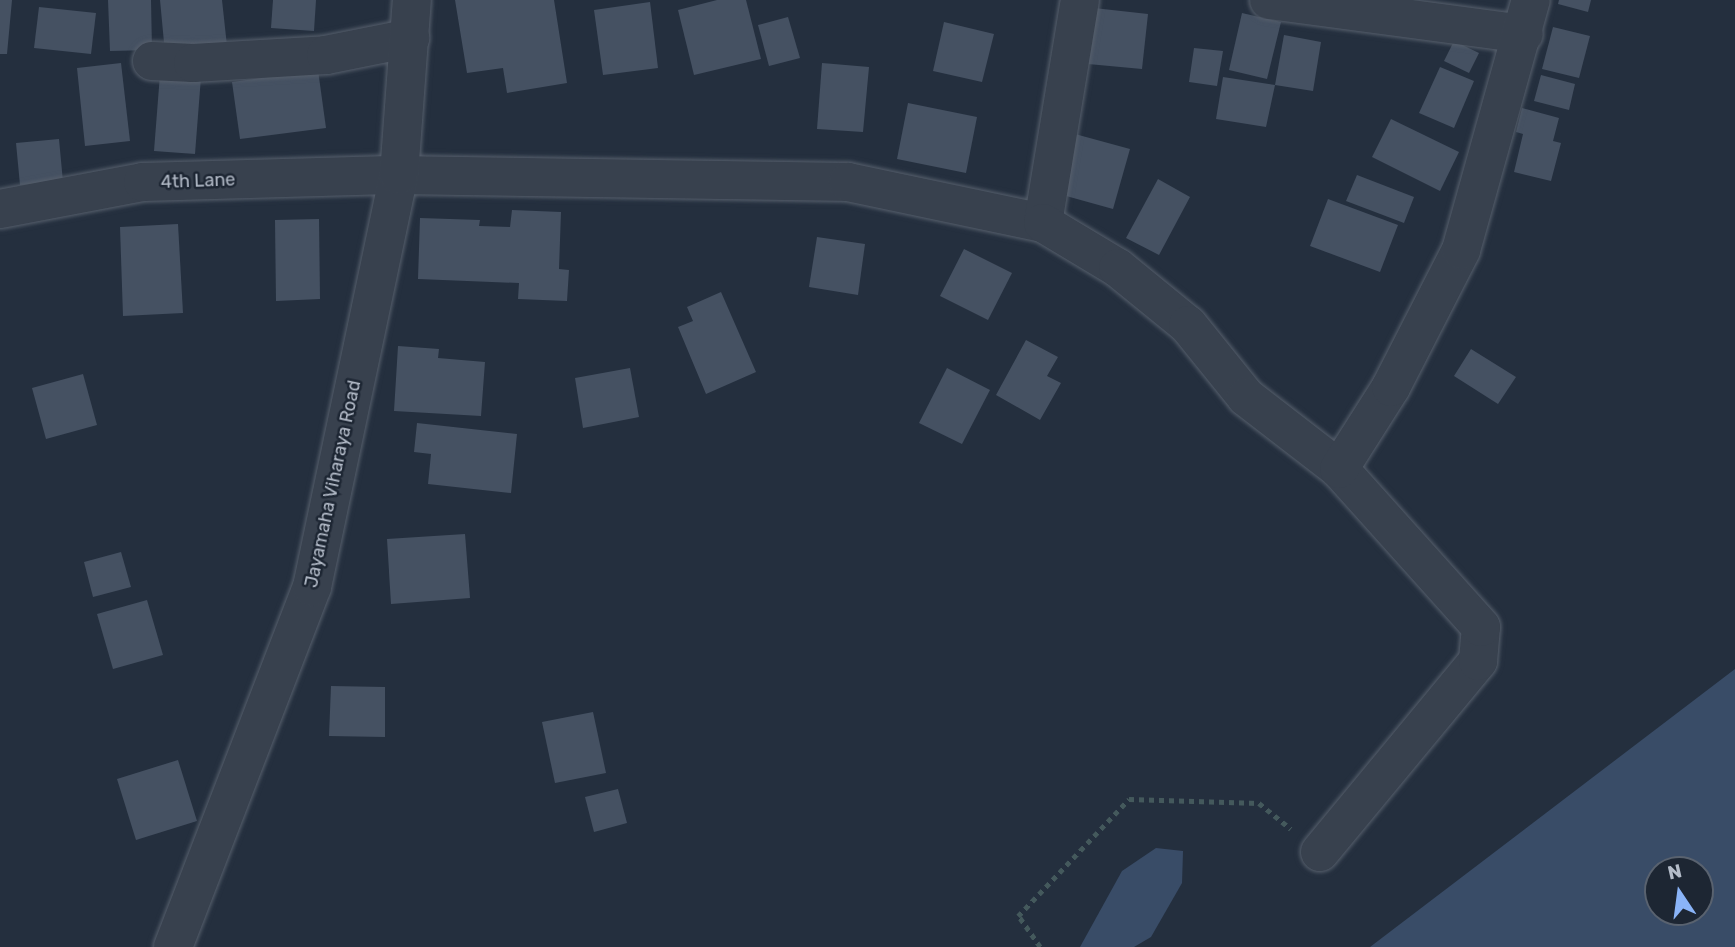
<!DOCTYPE html>
<style>
body{margin:0}
#map{position:relative;width:1735px;height:947px;overflow:hidden;background:#242f3e;font-family:Rubik,sans-serif}
div>[style]{position:absolute}
.water>*{inset:0;background:#394c67}
.building>*{inset:0;background:#455162}
.path>*{height:4.5px;margin-top:-2.25px;transform-origin:0;background:repeating-linear-gradient(90deg,#44595c 0 5px,transparent 0 10px)}
.roads{filter:drop-shadow(0 0 2px #565f6c) drop-shadow(0 0 2px #565f6c)}
.street>*{height:38px;margin:-19px;padding:0 19px;transform-origin:19px;border-radius:19px;background:#38414e}
span{translate:-50% -50%;white-space:nowrap;text-align:center;line-height:1.15;-webkit-text-stroke:5px #1d2633;paint-order:stroke}
.street-label{font-size:18px;color:#b4bcc9}
.north{position:absolute;left:1644px;top:856px;width:70px;height:70px;box-sizing:border-box;background:#1d2633;border:2px solid #59626f;border-radius:50%;rotate:347deg;font-size:19px;font-weight:700;line-height:28px;text-align:center;color:#b4bcc9}
.north::after{content:'';display:block;margin:auto;width:24px;height:32px;background:#8ab4f8;clip-path:polygon(50% 0,100% 100%,50% 72%,0 100%)}
</style>
<div id="map">
<div class="water">
<i style="clip-path:polygon(evenodd,1735px 669px,1735px 947px,1370px 947px,1735px 669px,1700px 870px,1700px 912px,1658px 912px,1658px 870px,1700px 870px)"></i>
<i style="clip-path:polygon(1156px 848px,1183px 851px,1182px 883px,1151px 937px,1134px 947px,1080px 947px,1122px 871px)"></i>
</div>
<div class="building">
<i style="clip-path:polygon(0 0,12px 0,7px 54px,0 54px)"></i>
<i style="clip-path:polygon(108px 0,151px 0,152px 50px,110px 51px)"></i>
<i style="clip-path:polygon(160px 0,222px 0,227px 46px,165px 53px)"></i>
<i style="clip-path:polygon(273px 0,316px 0,314px 31px,271px 28px)"></i>
<i style="clip-path:polygon(455px 0,554px 0,567px 83px,507px 93px,503px 68px,467px 73px)"></i>
<i style="clip-path:polygon(717px 0,746px 0,761px 59px,694px 75px,678px 10px)"></i>
<i style="clip-path:polygon(1559px 0,1591px 0,1588px 12px,1558px 4px)"></i>
<i style="clip-path:polygon(650px 2px,658px 68px,603px 75px,594px 10px)"></i>
<i style="clip-path:polygon(39px 7px,96px 13px,91px 54px,34px 48px)"></i>
<i style="clip-path:polygon(1094px 8px,1148px 14px,1142px 69px,1088px 64px)"></i>
<i style="clip-path:polygon(1242px 13px,1281px 22px,1267px 79px,1229px 70px)"></i>
<i style="clip-path:polygon(788px 17px,800px 58px,769px 66px,758px 25px)"></i>
<i style="clip-path:polygon(944px 22px,994px 34px,982px 82px,933px 71px)"></i>
<i style="clip-path:polygon(1553px 27px,1590px 36px,1579px 78px,1542px 69px)"></i>
<i style="clip-path:polygon(1284px 35px,1321px 42px,1313px 91px,1275px 85px)"></i>
<i style="clip-path:polygon(1454px 41px,1479px 53px,1469px 73px,1444px 61px)"></i>
<i style="clip-path:polygon(1194px 48px,1223px 51px,1217px 86px,1189px 82px)"></i>
<i style="clip-path:polygon(121px 63px,130px 141px,85px 146px,77px 68px)"></i>
<i style="clip-path:polygon(822px 63px,869px 67px,863px 132px,817px 129px)"></i>
<i style="clip-path:polygon(1440px 67px,1474px 81px,1454px 128px,1419px 113px)"></i>
<i style="clip-path:polygon(318px 70px,326px 128px,240px 139px,232px 82px)"></i>
<i style="clip-path:polygon(160px 74px,201px 77px,195px 154px,154px 151px)"></i>
<i style="clip-path:polygon(1541px 75px,1575px 84px,1569px 110px,1534px 101px)"></i>
<i style="clip-path:polygon(1223px 77px,1275px 85px,1266px 127px,1216px 119px)"></i>
<i style="clip-path:polygon(908px 103px,977px 117px,966px 173px,897px 159px)"></i>
<i style="clip-path:polygon(1522px 108px,1559px 118px,1553px 141px,1561px 143px,1551px 181px,1514px 172px,1523px 134px,1516px 132px)"></i>
<i style="clip-path:polygon(1391px 119px,1459px 152px,1440px 191px,1372px 157px)"></i>
<i style="clip-path:polygon(1075px 134px,1130px 149px,1113px 209px,1059px 194px)"></i>
<i style="clip-path:polygon(59px 139px,63px 182px,20px 185px,16px 143px)"></i>
<i style="clip-path:polygon(1357px 175px,1414px 197px,1404px 223px,1346px 201px)"></i>
<i style="clip-path:polygon(1158px 179px,1190px 197px,1159px 255px,1126px 238px)"></i>
<i style="clip-path:polygon(1328px 199px,1398px 225px,1380px 272px,1310px 246px)"></i>
<i style="clip-path:polygon(512px 210px,561px 212px,559px 269px,569px 270px,567px 301px,518px 299px,519px 283px,418px 279px,420px 218px,480px 220px,479px 226px,510px 227px)"></i>
<i style="clip-path:polygon(319px 219px,320px 299px,276px 301px,275px 220px)"></i>
<i style="clip-path:polygon(178px 224px,183px 313px,123px 316px,120px 227px)"></i>
<i style="clip-path:polygon(817px 237px,865px 244px,858px 295px,809px 287px)"></i>
<i style="clip-path:polygon(964px 249px,1012px 273px,988px 320px,940px 296px)"></i>
<i style="clip-path:polygon(721px 292px,756px 372px,706px 394px,678px 327px,693px 321px,687px 307px)"></i>
<i style="clip-path:polygon(1026px 340px,1058px 357px,1047px 376px,1061px 383px,1040px 420px,996px 395px)"></i>
<i style="clip-path:polygon(398px 346px,439px 349px,438px 358px,485px 362px,481px 416px,394px 411px)"></i>
<i style="clip-path:polygon(1471px 349px,1516px 377px,1498px 404px,1454px 376px)"></i>
<i style="clip-path:polygon(630px 368px,639px 417px,583px 428px,575px 378px)"></i>
<i style="clip-path:polygon(947px 368px,990px 390px,962px 444px,919px 423px)"></i>
<i style="clip-path:polygon(83px 374px,97px 425px,46px 439px,32px 388px)"></i>
<i style="clip-path:polygon(417px 423px,517px 434px,511px 493px,428px 484px,431px 454px,414px 452px)"></i>
<i style="clip-path:polygon(465px 534px,470px 598px,391px 604px,387px 539px)"></i>
<i style="clip-path:polygon(121px 552px,131px 587px,93px 597px,84px 562px)"></i>
<i style="clip-path:polygon(147px 600px,163px 655px,113px 669px,97px 614px)"></i>
<i style="clip-path:polygon(331px 686px,385px 687px,385px 737px,329px 736px)"></i>
<i style="clip-path:polygon(593px 712px,606px 773px,555px 783px,542px 722px)"></i>
<i style="clip-path:polygon(178px 760px,197px 821px,136px 840px,117px 779px)"></i>
<i style="clip-path:polygon(618px 789px,627px 823px,594px 832px,585px 797px)"></i>
</div>
<div class="path">
<i style="left:1040px;top:947px;width:38px;rotate:-125deg"></i>
<i style="left:1018px;top:916px;width:161px;rotate:-46.5deg"></i>
<i style="left:1129px;top:799px;width:130px;rotate:1.8deg"></i>
<i style="left:1259px;top:803px;width:41px;rotate:39.1deg"></i>
</div>
<div class="roads">
<div class="street">
<i style="left:1269px;top:0;width:257px;rotate:7.6deg"></i>
<i style="left:152px;top:61px;width:41px;rotate:2.8deg"></i>
<i style="left:193px;top:63px;width:133px;rotate:-3.4deg"></i>
<i style="left:326px;top:55px;width:86px;rotate:-11.4deg"></i>
<i style="left:0;top:209px;width:146px;rotate:-10.7deg"></i>
<i style="left:143px;top:182px;width:256px;rotate:-1.6deg"></i>
<i style="left:399px;top:175px;width:449px;rotate:0.9deg"></i>
<i style="left:848px;top:182px;width:199px;rotate:11.9deg"></i>
<i style="left:1043px;top:223px;width:226px;rotate:-80.6deg"></i>
<i style="left:1043px;top:223px;width:87px;rotate:31deg"></i>
<i style="left:1118px;top:268px;width:90px;rotate:39.2deg"></i>
<i style="left:1188px;top:325px;width:92px;rotate:51.1deg"></i>
<i style="left:1246px;top:397px;width:118px;rotate:37.7deg"></i>
<i style="left:1320px;top:852px;width:248px;rotate:-50.4deg"></i>
<i style="left:1478px;top:661px;width:34px;rotate:-85deg"></i>
<i style="left:1481px;top:627px;width:212px;rotate:-131.9deg"></i>
<i style="left:1339px;top:469px;width:97px;rotate:-57.6deg"></i>
<i style="left:1391px;top:387px;width:154px;rotate:-62.9deg"></i>
<i style="left:1461px;top:250px;width:260px;rotate:-74.4deg"></i>
<i style="left:173px;top:947px;width:386px;rotate:-68.9deg"></i>
<i style="left:312px;top:587px;width:421px;rotate:-78.1deg"></i>
<i style="left:399px;top:175px;width:175px;rotate:-85.8deg"></i>
</div>
</div>
<div class="street-label">
<span style="left:198px;top:181px;rotate:-2deg">4th Lane</span>
<span style="left:333px;top:484px;rotate:-78deg">Jayamaha Viharaya Road</span>
</div>
<div class="north">N</div>
</div>
